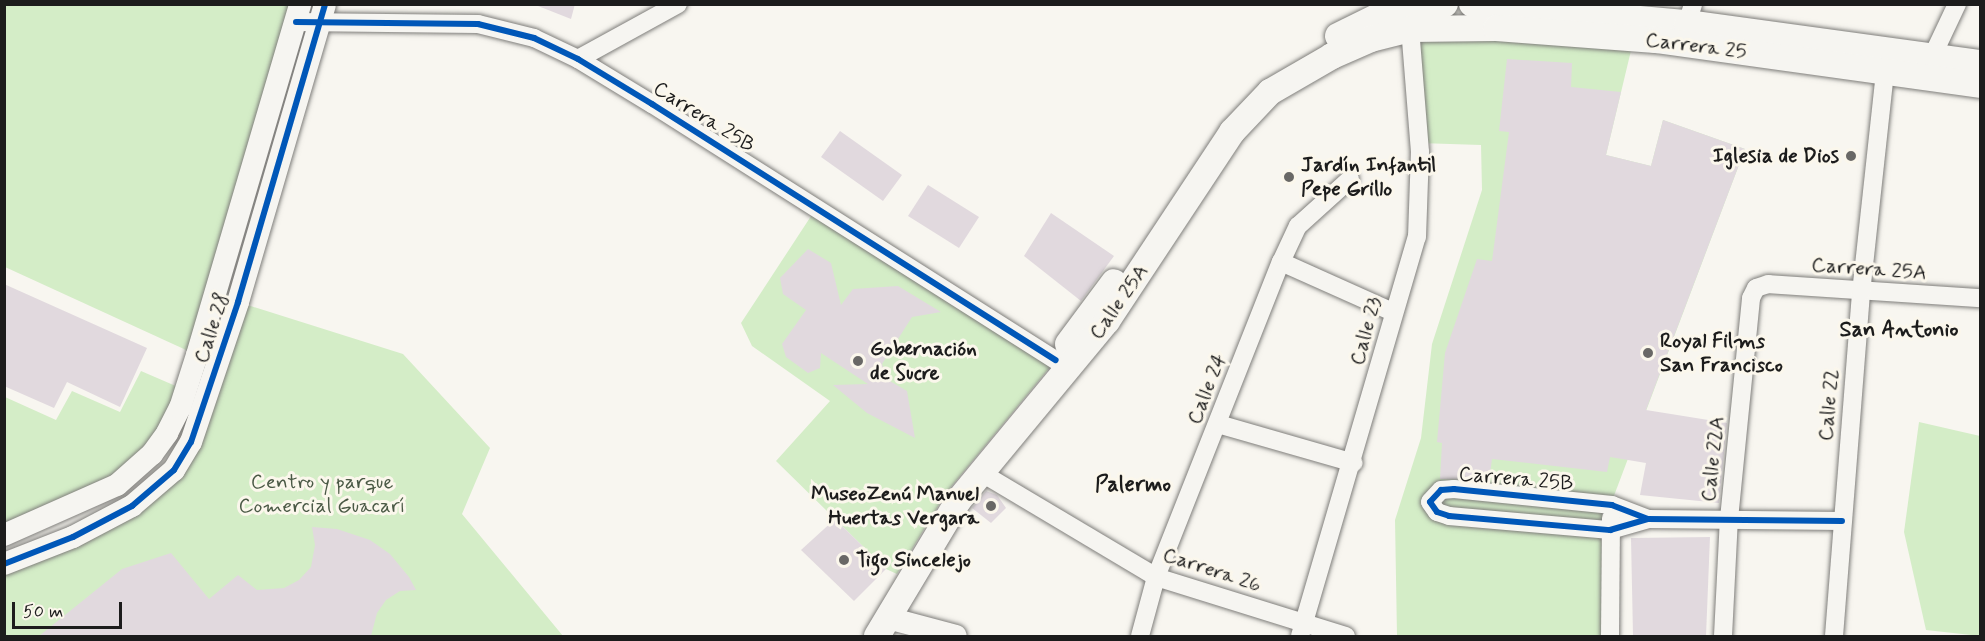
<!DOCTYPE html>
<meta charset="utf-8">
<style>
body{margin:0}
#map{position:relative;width:1985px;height:641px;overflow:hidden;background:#f8f6f0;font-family:Mynerve,sans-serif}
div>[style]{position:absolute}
.green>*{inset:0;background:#d4edc7}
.building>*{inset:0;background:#e1d9de}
.roads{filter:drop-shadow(0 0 2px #7f7e7b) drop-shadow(0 0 2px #7f7e7b)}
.minor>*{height:18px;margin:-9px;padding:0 9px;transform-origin:9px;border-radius:9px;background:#f6f5f1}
.tertiary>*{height:22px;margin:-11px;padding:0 11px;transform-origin:11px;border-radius:11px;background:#f6f5f1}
.secondary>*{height:26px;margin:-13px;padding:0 13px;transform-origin:13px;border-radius:13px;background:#f6f5f1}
.cycleway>*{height:6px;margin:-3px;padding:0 3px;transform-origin:3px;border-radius:3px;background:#0057b8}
.dots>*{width:16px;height:16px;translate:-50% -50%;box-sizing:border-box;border:3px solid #fbf7ec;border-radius:50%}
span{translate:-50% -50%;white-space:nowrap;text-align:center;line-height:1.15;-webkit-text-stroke:6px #fbf7ec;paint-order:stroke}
.street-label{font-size:21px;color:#1c1c1c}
.poi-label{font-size:21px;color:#1c1c1c;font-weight:700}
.right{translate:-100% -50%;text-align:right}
.left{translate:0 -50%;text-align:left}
.park-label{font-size:21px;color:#4a5945}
.neighbourhood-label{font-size:22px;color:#1c1c1c;font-weight:700}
.frame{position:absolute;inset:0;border:6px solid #1c1c1c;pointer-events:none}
.scale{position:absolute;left:12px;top:602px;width:110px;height:27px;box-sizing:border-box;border:3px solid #1c1c1c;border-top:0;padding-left:8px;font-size:18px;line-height:21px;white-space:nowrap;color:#1c1c1c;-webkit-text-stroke:4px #fbf7ec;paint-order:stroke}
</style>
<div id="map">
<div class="green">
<i style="clip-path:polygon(5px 5px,300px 5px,197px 355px,5px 267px)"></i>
<i style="clip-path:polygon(1410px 29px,1634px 38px,1606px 155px,1651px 166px,1663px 120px,1745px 149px,1612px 501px,1610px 636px,1397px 636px,1395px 520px,1421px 438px,1432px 344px,1482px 190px,1481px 145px,1419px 143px)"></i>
<i style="clip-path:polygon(817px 207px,1056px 360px,946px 493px,897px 574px,886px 569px,776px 461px,830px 401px,752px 346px,741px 323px)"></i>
<i style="clip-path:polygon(238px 302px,403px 354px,490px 448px,462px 514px,563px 636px,5px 636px,5px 564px,72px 537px,174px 470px)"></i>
<i style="clip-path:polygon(141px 371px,185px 390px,152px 454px,5px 535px,5px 397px,56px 420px,72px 391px,120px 412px)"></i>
<i style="clip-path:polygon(1919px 422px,1980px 436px,1980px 636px,1926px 630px,1904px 532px)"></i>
</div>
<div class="building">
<i style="clip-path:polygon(533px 4px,575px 4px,571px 19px)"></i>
<i style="clip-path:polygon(1507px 59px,1572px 63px,1571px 87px,1621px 92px,1606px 155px,1651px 166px,1663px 120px,1745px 149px,1646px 410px,1727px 423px,1719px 503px,1640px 495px,1646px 463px,1610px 457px,1607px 472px,1492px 459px,1489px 481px,1440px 479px,1442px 443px,1437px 442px,1445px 353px,1477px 259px,1492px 261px,1509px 132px,1499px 131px)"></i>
<i style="clip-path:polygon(840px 131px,902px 175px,883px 201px,821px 157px)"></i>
<i style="clip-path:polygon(928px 185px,979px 217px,959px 248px,908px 216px)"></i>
<i style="clip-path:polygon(1051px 213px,1114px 256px,1081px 301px,1024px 256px)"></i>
<i style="clip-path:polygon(808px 249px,831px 263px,841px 305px,853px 289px,898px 286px,941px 312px,912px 317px,882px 364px,888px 380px,907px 391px,915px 438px,867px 413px,833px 385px,868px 384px,821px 353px,820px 368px,808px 373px,786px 357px,782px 344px,806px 310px,783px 294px,780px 278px)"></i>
<i style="clip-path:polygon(4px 284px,147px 348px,120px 407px,67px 382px,54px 408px,4px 386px)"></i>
<i style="clip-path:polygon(986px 491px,997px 495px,1006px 508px,991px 523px,972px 508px)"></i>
<i style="clip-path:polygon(835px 519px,886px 569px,854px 601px,801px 550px)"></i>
<i style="clip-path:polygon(312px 527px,337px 529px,370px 540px,390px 554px,409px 577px,416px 590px,400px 591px,386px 600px,377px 613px,371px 636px,39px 636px,122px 569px,171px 553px,209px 599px,238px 575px,257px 590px,284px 588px,299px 580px,311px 567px,315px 545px)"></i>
<i style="clip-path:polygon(1710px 537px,1706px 636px,1633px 636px,1631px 538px)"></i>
</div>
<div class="roads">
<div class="minor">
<i style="left:296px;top:22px;width:182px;rotate:0.6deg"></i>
<i style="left:478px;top:24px;width:58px;rotate:14deg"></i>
<i style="left:534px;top:38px;width:49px;rotate:25.5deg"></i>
<i style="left:578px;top:59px;width:87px;rotate:31.3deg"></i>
<i style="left:652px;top:104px;width:478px;rotate:32.4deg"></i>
<i style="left:1687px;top:23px;width:20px;rotate:-72deg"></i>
<i style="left:1932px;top:57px;width:59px;rotate:-64.7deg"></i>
<i style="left:578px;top:59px;width:114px;rotate:-28.8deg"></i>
<i style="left:1281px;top:262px;width:123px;rotate:24.1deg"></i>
<i style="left:1218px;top:424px;width:141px;rotate:16deg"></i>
<i style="left:980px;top:472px;width:205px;rotate:30.8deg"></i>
<i style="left:1156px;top:577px;width:199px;rotate:17.3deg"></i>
<i style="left:1648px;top:519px;width:39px;rotate:-159deg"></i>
<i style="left:1612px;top:505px;width:159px;rotate:-174.2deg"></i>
<i style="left:1454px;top:489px;width:13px;rotate:176deg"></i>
<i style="left:1441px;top:490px;width:16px;rotate:133deg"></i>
<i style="left:1430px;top:502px;width:12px;rotate:55deg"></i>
<i style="left:1437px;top:512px;width:13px;rotate:18deg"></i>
<i style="left:1449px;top:516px;width:162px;rotate:5deg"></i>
<i style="left:1610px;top:530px;width:40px;rotate:-16deg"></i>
<i style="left:1648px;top:519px;width:194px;rotate:0.6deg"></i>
<i style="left:1140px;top:636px;width:61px;rotate:-74.8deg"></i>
<i style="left:1156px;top:577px;width:339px;rotate:-68.4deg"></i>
<i style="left:1281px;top:262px;width:40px;rotate:-65deg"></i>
<i style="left:1298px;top:226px;width:70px;rotate:-42.1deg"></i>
<i style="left:1300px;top:636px;width:416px;rotate:-73.7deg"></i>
<i style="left:1417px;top:237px;width:85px;rotate:-88deg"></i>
<i style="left:1420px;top:152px;width:123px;rotate:-94.6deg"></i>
<i style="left:1610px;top:636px;width:118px;rotate:-89.5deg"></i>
<i style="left:1723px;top:636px;width:117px;rotate:-87.1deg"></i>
<i style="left:1729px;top:519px;width:222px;rotate:-84.3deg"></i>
<i style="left:1751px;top:298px;width:11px;rotate:-63deg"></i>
<i style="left:1756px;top:288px;width:13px;rotate:-18deg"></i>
<i style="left:1768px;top:284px;width:212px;rotate:3.8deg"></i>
<i style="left:1834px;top:636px;width:344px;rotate:-85.5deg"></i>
<i style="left:1861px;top:293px;width:223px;rotate:-83.8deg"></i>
</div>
<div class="tertiary">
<i style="left:4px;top:535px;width:124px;rotate:-23.9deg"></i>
<i style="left:117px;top:485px;width:47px;rotate:-41.5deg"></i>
<i style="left:152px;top:454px;width:26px;rotate:-54deg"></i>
<i style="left:167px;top:433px;width:28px;rotate:-63deg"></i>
<i style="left:180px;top:408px;width:56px;rotate:-72.2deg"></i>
<i style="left:197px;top:355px;width:366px;rotate:-73.6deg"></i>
<i style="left:4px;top:564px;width:74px;rotate:-21.4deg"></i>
<i style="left:73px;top:537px;width:67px;rotate:-27.7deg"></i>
<i style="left:132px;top:506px;width:55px;rotate:-40.6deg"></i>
<i style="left:174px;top:470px;width:33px;rotate:-59deg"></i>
<i style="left:191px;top:442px;width:148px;rotate:-71.4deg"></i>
<i style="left:238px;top:302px;width:310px;rotate:-73.7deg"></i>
<i style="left:888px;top:618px;width:70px;rotate:14.8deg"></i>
</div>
<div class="secondary">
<i style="left:1472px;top:4px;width:216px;rotate:5.1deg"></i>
<i style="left:1687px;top:23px;width:296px;rotate:7.8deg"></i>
<i style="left:1338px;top:36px;width:64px;rotate:-26.2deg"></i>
<i style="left:1395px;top:8px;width:50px;rotate:-4.6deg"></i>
<i style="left:1068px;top:344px;width:77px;rotate:-53.4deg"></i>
<i style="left:877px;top:636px;width:157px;rotate:-59deg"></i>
<i style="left:958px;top:501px;width:234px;rotate:-50.4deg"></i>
<i style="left:1107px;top:321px;width:227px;rotate:-56.5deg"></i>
<i style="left:1232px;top:132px;width:55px;rotate:-46.5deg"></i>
<i style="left:1270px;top:92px;width:72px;rotate:-30.1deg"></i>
<i style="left:1332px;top:56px;width:43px;rotate:-23.6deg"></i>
<i style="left:1371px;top:39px;width:40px;rotate:-14.4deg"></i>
<i style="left:1410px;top:29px;width:86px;rotate:-0.7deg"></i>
<i style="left:1496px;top:28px;width:160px;rotate:4.3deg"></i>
<i style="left:1656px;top:40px;width:327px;rotate:7.9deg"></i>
</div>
</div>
<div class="cycleway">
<i style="left:296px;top:22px;width:182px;rotate:0.6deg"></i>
<i style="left:478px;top:24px;width:58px;rotate:14deg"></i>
<i style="left:534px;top:38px;width:49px;rotate:25.5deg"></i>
<i style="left:578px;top:59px;width:87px;rotate:31.3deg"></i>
<i style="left:652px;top:104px;width:478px;rotate:32.4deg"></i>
<i style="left:1648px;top:519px;width:39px;rotate:-159deg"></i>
<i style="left:1612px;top:505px;width:159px;rotate:-174.2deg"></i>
<i style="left:1454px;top:489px;width:13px;rotate:176deg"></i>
<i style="left:1441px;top:490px;width:16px;rotate:133deg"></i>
<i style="left:1430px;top:502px;width:12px;rotate:55deg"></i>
<i style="left:1437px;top:512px;width:13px;rotate:18deg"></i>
<i style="left:1449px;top:516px;width:162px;rotate:5deg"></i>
<i style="left:1610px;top:530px;width:40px;rotate:-16deg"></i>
<i style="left:1648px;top:519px;width:194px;rotate:0.6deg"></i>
<i style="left:4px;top:564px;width:74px;rotate:-21.4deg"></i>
<i style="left:73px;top:537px;width:67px;rotate:-27.7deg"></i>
<i style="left:132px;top:506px;width:55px;rotate:-40.6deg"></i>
<i style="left:174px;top:470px;width:33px;rotate:-59deg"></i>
<i style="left:191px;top:442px;width:148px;rotate:-71.4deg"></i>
<i style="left:238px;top:302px;width:310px;rotate:-73.7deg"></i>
</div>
<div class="dots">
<i style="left:1851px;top:156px;background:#696866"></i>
<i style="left:1289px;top:177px;background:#696866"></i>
<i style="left:1648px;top:353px;background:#696866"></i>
<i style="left:858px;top:361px;background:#696866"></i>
<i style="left:991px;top:506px;background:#696866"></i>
<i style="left:844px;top:560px;background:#696866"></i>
</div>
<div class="street-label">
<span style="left:1696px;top:46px;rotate:7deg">Carrera 25</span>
<span style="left:704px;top:117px;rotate:32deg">Carrera 25B</span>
<span style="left:1869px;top:269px;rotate:4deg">Carrera 25A</span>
<span style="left:1119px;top:302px;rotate:-55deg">Calle 25A</span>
<span style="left:212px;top:328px;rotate:-72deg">Calle 28</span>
<span style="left:1366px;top:331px;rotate:-75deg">Calle 23</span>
<span style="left:1207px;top:389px;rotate:-69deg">Calle 24</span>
<span style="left:1829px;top:405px;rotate:-85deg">Calle 22</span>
<span style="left:1713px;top:459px;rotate:-84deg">Calle 22A</span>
<span style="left:1516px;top:479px;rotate:5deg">Carrera 25B</span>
<span style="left:1212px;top:570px;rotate:18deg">Carrera 26</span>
</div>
<div class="poi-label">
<span class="right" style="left:1839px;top:156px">Iglesia de Dios</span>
<span class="left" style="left:1301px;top:177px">Jardín Infantil<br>Pepe Grillo</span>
<span class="left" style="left:1660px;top:353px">Royal Films<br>San Francisco</span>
<span class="left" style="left:870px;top:361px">Gobernación<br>de Sucre</span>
<span class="right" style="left:979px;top:506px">MuseoZenú Manuel<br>Huertas Vergara</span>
<span class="left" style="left:856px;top:560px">Tigo Sincelejo</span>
</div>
<div class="park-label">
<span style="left:322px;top:494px">Centro y parque<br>Comercial Guacarí</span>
</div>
<div class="neighbourhood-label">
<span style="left:1899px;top:331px">San Antonio</span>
<span style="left:1133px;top:486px">Palermo</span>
</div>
<div class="frame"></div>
<div class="scale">50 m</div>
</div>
